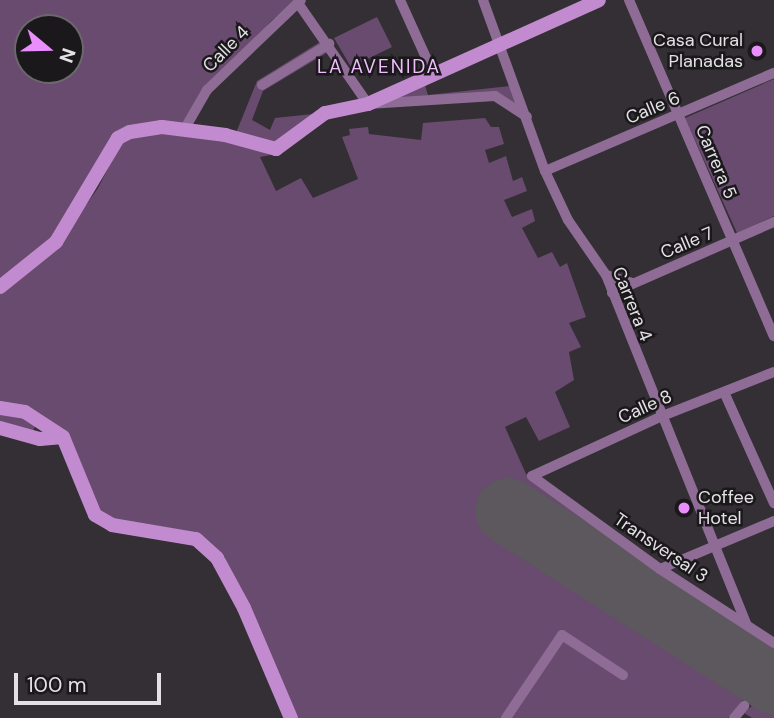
<!DOCTYPE html>
<style>
body{margin:0}
#map{position:relative;width:774px;height:718px;overflow:hidden;background:#332f34;font-family:"DM Sans",sans-serif}
div>[style]{position:absolute}
.green>*{inset:0;background:#684b6e}
.runway>*{height:66px;margin:-33px;padding:0 33px;transform-origin:33px;border-radius:33px;background:#5c585d}
.street>*{height:10px;margin:-5px;padding:0 5px;transform-origin:5px;border-radius:5px;background:#8e6c96}
.secondary>*{height:14px;margin:-7px;padding:0 7px;transform-origin:7px;border-radius:7px;background:#c38bcf}
.dots>*{width:19px;height:19px;translate:-50% -50%;box-sizing:border-box;border:4px solid #1a181a;border-radius:50%}
span{translate:-50% -50%;white-space:nowrap;text-align:center;line-height:1.15;-webkit-text-stroke:5px #1a181a;paint-order:stroke}
.poi-label{font-size:18px;color:#e4e1e5}
.right{translate:-100% -50%;text-align:right}
.left{translate:0 -50%;text-align:left}
.street-label{font-size:18px;color:#e4e1e5}
.neighbourhood-label{font-size:19px;color:#f1befc;letter-spacing:2px}
.north{position:absolute;left:14px;top:14px;width:70px;height:70px;box-sizing:border-box;background:#1a181a;border:2px solid #6b686b;border-radius:50%;rotate:109deg;font-size:19px;font-weight:700;line-height:28px;text-align:center;color:#e4e1e5}
.north::after{content:'';display:block;margin:auto;width:24px;height:32px;background:#ea8dfd;clip-path:polygon(50% 0,100% 100%,50% 72%,0 100%)}
.scale{position:absolute;left:14px;top:673px;width:147px;height:32px;box-sizing:border-box;border:4px solid #e4e1e5;border-top:0;padding-left:9px;font-size:21px;line-height:24px;white-space:nowrap;color:#e4e1e5;-webkit-text-stroke:5px #1a181a;paint-order:stroke}
</style>
<div id="map">
<div class="green">
<i style="clip-path:polygon(evenodd,0 0,296px 0,270px 22px,184px 124px,135px 126px,51px 240px,0 283px,0 0,28px 28px,70px 28px,70px 70px,28px 70px,28px 28px)"></i>
<i style="clip-path:polygon(377px 17px,392px 47px,351px 67px,334px 38px)"></i>
<i style="clip-path:polygon(320px 42px,328px 52px,263px 91px,252px 120px,270px 130px,275px 118px,313px 114px,276px 143px,236px 133px,257px 81px)"></i>
<i style="clip-path:polygon(774px 79px,774px 216px,737px 233px,685px 118px)"></i>
<i style="clip-path:polygon(424px 82px,428px 95px,510px 86px,521px 110px,494px 92px,382px 100px)"></i>
<i style="clip-path:polygon(485px 118px,491px 127px,499px 127px,504px 144px,485px 150px,489px 163px,506px 156px,513px 181px,522px 177px,527px 191px,504px 200px,512px 217px,532px 209px,535px 221px,522px 228px,538px 258px,552px 252px,560px 267px,567px 263px,586px 317px,569px 323px,581px 347px,569px 352px,574px 380px,555px 392px,570px 427px,539px 441px,526px 417px,505px 427px,526px 474px,657px 572px,774px 647px,774px 718px,752px 718px,744px 713px,754px 704px,745px 697px,728px 718px,295px 718px,224px 556px,198px 537px,115px 520px,100px 511px,67px 433px,0 402px,0 293px,61px 241px,98px 188px,122px 141px,163px 131px,224px 140px,271px 155px,260px 157px,276px 191px,301px 178px,313px 198px,358px 179px,342px 137px,350px 135px,349px 129px,368px 127px,369px 134px,421px 140px,423px 123px)"></i>
<i style="clip-path:polygon(0 412px,23px 415px,36px 424px,34px 429px,30px 433px,0 424px)"></i>
</div>
<div class="runway">
<i style="left:508px;top:511px;width:316px;rotate:32.6deg"></i>
</div>
<div class="street">
<i style="left:400px;top:0;width:80px;rotate:65.7deg"></i>
<i style="left:483px;top:0;width:182px;rotate:70.1deg"></i>
<i style="left:545px;top:171px;width:54px;rotate:64.9deg"></i>
<i style="left:568px;top:220px;width:67px;rotate:55.4deg"></i>
<i style="left:606px;top:275px;width:375px;rotate:68.1deg"></i>
<i style="left:629px;top:0;width:366px;rotate:66.7deg"></i>
<i style="left:298px;top:3px;width:123px;rotate:55.3deg"></i>
<i style="left:368px;top:104px;width:127px;rotate:-3.6deg"></i>
<i style="left:495px;top:96px;width:38px;rotate:33deg"></i>
<i style="left:262px;top:85px;width:79px;rotate:-31.5deg"></i>
<i style="left:184px;top:130px;width:46px;rotate:-60.1deg"></i>
<i style="left:207px;top:90px;width:130px;rotate:-43.8deg"></i>
<i style="left:545px;top:171px;width:249px;rotate:-23.2deg"></i>
<i style="left:606px;top:275px;width:27px;rotate:17deg"></i>
<i style="left:612px;top:293px;width:177px;rotate:-23.7deg"></i>
<i style="left:774px;top:372px;width:123px;rotate:158.5deg"></i>
<i style="left:660px;top:417px;width:141px;rotate:155.3deg"></i>
<i style="left:532px;top:476px;width:158px;rotate:36deg"></i>
<i style="left:660px;top:569px;width:136px;rotate:33deg"></i>
<i style="left:724px;top:392px;width:122px;rotate:65.8deg"></i>
<i style="left:660px;top:569px;width:124px;rotate:-22.8deg"></i>
<i style="left:506px;top:718px;width:100px;rotate:-56deg"></i>
<i style="left:562px;top:635px;width:73px;rotate:33.3deg"></i>
<i style="left:734px;top:718px;width:16px;rotate:-50deg"></i>
</div>
<div class="secondary">
<i style="left:0;top:287px;width:72px;rotate:-38.8deg"></i>
<i style="left:56px;top:242px;width:121px;rotate:-59.2deg"></i>
<i style="left:118px;top:138px;width:13px;rotate:-27deg"></i>
<i style="left:130px;top:132px;width:32px;rotate:-9deg"></i>
<i style="left:162px;top:127px;width:64px;rotate:7.2deg"></i>
<i style="left:225px;top:135px;width:53px;rotate:15.4deg"></i>
<i style="left:276px;top:149px;width:61px;rotate:-36.3deg"></i>
<i style="left:325px;top:113px;width:44px;rotate:-11.8deg"></i>
<i style="left:368px;top:104px;width:253px;rotate:-24.2deg"></i>
<i style="left:0;top:408px;width:25px;rotate:9deg"></i>
<i style="left:25px;top:412px;width:45px;rotate:33.3deg"></i>
<i style="left:63px;top:437px;width:84px;rotate:67.7deg"></i>
<i style="left:95px;top:515px;width:20px;rotate:30deg"></i>
<i style="left:112px;top:525px;width:85px;rotate:9.5deg"></i>
<i style="left:196px;top:539px;width:28px;rotate:42deg"></i>
<i style="left:217px;top:558px;width:57px;rotate:61.6deg"></i>
<i style="left:244px;top:608px;width:120px;rotate:66.9deg"></i>
<i style="left:0;top:428px;width:41px;rotate:15.4deg"></i>
<i style="left:40px;top:439px;width:23px;rotate:-5deg"></i>
</div>
<div class="dots">
<i style="left:757px;top:51px;background:#ea8dfd"></i>
<i style="left:684px;top:508px;background:#ea8dfd"></i>
</div>
<div class="poi-label">
<span class="right" style="left:743px;top:51px">Casa Cural<br>Planadas</span>
<span class="left" style="left:698px;top:508px">Coffee<br>Hotel</span>
</div>
<div class="street-label">
<span style="left:226px;top:49px;rotate:-45deg">Calle 4</span>
<span style="left:653px;top:108px;rotate:-23deg">Calle 6</span>
<span style="left:716px;top:162px;rotate:67deg">Carrera 5</span>
<span style="left:687px;top:243px;rotate:-23deg">Calle 7</span>
<span style="left:632px;top:304px;rotate:68deg">Carrera 4</span>
<span style="left:645px;top:407px;rotate:-24deg">Calle 8</span>
<span style="left:661px;top:548px;rotate:34deg">Transversal 3</span>
</div>
<div class="neighbourhood-label">
<span style="left:379px;top:67px">LA AVENIDA</span>
</div>
<div class="north">N</div>
<div class="scale">100 m</div>
</div>
